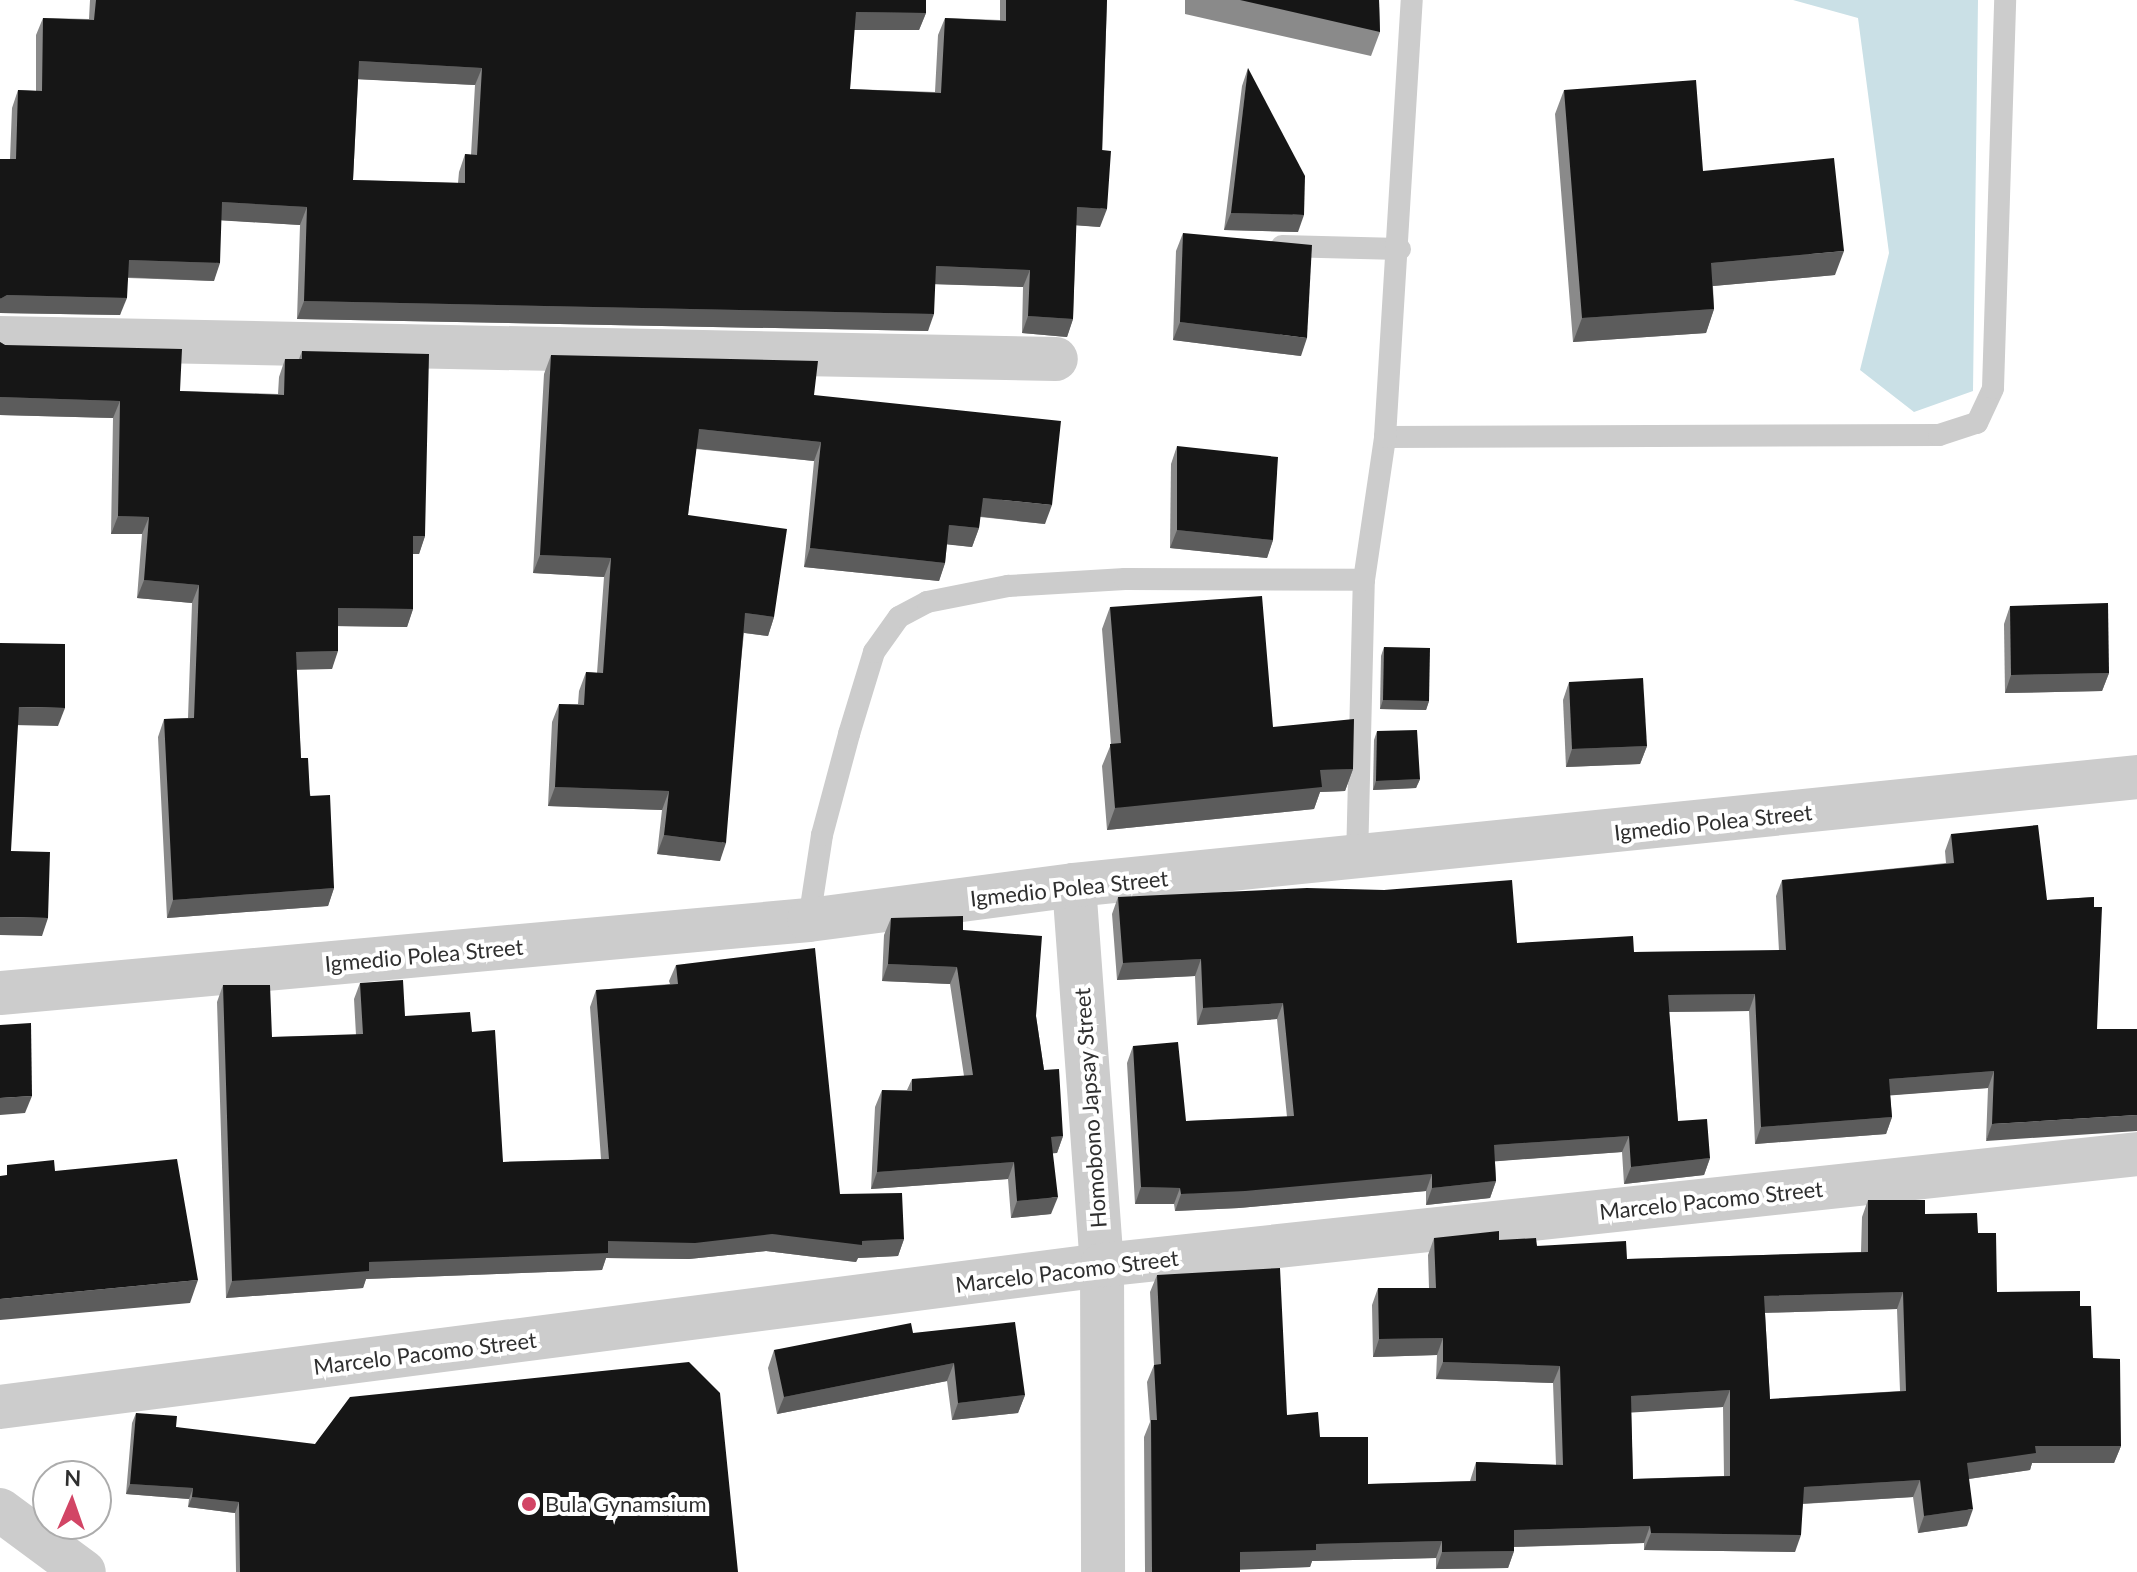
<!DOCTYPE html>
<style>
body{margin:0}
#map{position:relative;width:2137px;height:1572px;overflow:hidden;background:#fff;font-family:Lato,sans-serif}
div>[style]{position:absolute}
.water>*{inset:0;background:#cae0e6}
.service>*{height:22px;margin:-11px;padding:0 11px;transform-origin:11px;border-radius:11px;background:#ccc}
.minor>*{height:44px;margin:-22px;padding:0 22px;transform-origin:22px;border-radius:22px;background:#ccc}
.wall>*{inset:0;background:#8a8a8a}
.shaded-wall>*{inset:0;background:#5c5c5c}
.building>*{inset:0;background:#161616}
.dots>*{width:22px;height:22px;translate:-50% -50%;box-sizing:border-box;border:4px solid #fff;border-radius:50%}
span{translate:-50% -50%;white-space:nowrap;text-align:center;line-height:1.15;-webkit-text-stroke:8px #fff;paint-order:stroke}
.street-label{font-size:22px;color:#2f2f2f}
.poi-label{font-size:22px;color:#2f2f2f}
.left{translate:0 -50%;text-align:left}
.north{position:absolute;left:32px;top:1460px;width:80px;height:80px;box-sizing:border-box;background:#fff;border:2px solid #acacac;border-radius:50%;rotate:2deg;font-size:22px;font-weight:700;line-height:32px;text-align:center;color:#2f2f2f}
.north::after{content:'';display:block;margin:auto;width:28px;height:36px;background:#d24565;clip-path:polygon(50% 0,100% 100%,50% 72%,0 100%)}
</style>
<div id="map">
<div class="water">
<i style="clip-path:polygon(1793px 0,1978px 0,1973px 391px,1914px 412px,1860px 370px,1889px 253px,1858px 18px)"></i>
</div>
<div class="service">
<i style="left:1282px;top:246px;width:118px;rotate:1.5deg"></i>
<i style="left:1385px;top:437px;width:554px;rotate:-0.21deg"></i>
<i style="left:1939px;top:435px;width:40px;rotate:-18deg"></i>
<i style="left:1977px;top:423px;width:38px;rotate:-65deg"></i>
<i style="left:1993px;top:388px;width:388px;rotate:-88.2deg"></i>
<i style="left:1357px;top:860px;width:280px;rotate:-88.6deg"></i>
<i style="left:1364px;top:580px;width:145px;rotate:-81.6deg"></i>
<i style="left:1385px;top:437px;width:438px;rotate:-86.5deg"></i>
<i style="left:809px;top:920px;width:86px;rotate:-81.3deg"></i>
<i style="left:822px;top:835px;width:105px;rotate:-75deg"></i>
<i style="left:849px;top:734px;width:86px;rotate:-73deg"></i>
<i style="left:874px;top:652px;width:43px;rotate:-54.5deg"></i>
<i style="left:899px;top:617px;width:32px;rotate:-28deg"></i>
<i style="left:927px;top:602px;width:83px;rotate:-11.2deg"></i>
<i style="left:1008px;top:586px;width:117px;rotate:-3.4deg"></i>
<i style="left:1125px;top:579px;width:239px;rotate:0.2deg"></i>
</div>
<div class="minor">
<i style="left:0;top:338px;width:1056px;rotate:1.14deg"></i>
<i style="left:1074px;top:885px;width:381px;rotate:85.8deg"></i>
<i style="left:1102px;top:1265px;width:307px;rotate:89.8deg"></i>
<i style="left:0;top:993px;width:812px;rotate:-5.16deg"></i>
<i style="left:809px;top:920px;width:267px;rotate:-7.5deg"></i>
<i style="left:1074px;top:885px;width:1068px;rotate:-5.8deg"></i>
<i style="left:0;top:1407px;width:1111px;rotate:-7.34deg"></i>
<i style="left:1102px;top:1265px;width:1041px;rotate:-6.12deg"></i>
<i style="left:0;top:1510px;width:104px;rotate:36.4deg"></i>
</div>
<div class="wall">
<i style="clip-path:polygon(evenodd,90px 0,926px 0,926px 13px,919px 30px,854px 30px,850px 89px,935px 92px,938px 35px,945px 18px,1000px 20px,1000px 0,1107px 0,1100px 227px,1076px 225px,1073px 319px,1067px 337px,1022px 333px,1023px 287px,935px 284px,928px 331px,297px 319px,300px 225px,221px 220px,214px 281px,128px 278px,120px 315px,0 313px,10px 159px,12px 108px,18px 90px,36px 91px,36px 35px,43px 18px,89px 19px,90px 0,358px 79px,475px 85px,471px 155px,465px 154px,459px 172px,458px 183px,353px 180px,358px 79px)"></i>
<i style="clip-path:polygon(1185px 0,1379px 0,1380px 32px,1371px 56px,1185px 14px)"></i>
<i style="clip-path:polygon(1248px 68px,1298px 232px,1224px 230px,1242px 86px)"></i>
<i style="clip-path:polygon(1564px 90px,1703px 171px,1835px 275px,1713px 286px,1714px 309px,1706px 333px,1573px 342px,1555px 114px)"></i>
<i style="clip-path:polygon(1183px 233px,1301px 356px,1173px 340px,1176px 251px)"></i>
<i style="clip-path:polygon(0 342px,5px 345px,180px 391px,278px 394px,279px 377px,285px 359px,299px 359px,302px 351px,425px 536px,419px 554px,413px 554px,413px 609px,407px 627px,338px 626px,332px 669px,296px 669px,301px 758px,334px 888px,328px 906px,167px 918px,158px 737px,164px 719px,188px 718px,192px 603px,137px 598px,142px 534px,111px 534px,113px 418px,0 415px)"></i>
<i style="clip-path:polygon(551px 355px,814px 395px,1045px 524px,980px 517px,979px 528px,972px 547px,947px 544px,945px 563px,939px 581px,804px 567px,814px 461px,696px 449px,688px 515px,774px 617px,768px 636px,744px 633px,720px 861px,657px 854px,662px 810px,548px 806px,552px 722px,559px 704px,578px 704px,579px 691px,586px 672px,597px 673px,604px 577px,533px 573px,544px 374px)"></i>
<i style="clip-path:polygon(1177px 446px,1273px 540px,1267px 558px,1170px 548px,1171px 464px)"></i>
<i style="clip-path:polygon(2010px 606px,2109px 673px,2102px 691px,2005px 693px,2004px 624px)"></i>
<i style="clip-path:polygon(1110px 607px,1273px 727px,1353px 769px,1345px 791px,1320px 792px,1314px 809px,1107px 830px,1102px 766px,1111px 744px,1102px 629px)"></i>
<i style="clip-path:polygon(1384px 647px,1429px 701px,1426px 710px,1380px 709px,1381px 656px)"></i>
<i style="clip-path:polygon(1569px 682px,1647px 746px,1640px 764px,1566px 767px,1563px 700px)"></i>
<i style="clip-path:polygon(1377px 731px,1420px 779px,1416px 788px,1373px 790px,1374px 740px)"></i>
<i style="clip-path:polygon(1951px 834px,2047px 900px,2094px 897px,1986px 1141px,1988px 1088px,1890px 1095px,1892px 1117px,1886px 1134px,1755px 1144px,1749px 1011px,1669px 1012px,1678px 1121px,1710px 1158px,1704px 1175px,1624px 1184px,1622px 1152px,1495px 1161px,1496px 1181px,1490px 1198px,1426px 1205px,1426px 1191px,1239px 1208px,1175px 1211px,1174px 1204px,1135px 1204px,1127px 1063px,1133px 1046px,1186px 1121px,1287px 1117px,1277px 1019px,1197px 1025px,1195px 976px,1117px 980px,1112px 914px,1118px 897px,1517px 943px,1634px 952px,1779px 951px,1776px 896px,1782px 880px,1946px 863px,1945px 851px)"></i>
<i style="clip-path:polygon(891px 918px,963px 930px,1036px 1016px,1044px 1070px,1063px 1136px,1057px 1153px,1053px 1153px,1051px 1214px,1011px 1218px,1008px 1179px,871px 1189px,875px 1107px,882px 1090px,907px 1090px,912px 1079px,964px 1076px,950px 984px,882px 981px,884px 935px)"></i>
<i style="clip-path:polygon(676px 965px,840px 1194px,904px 1239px,898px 1256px,858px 1258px,856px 1262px,766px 1251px,689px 1259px,606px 1258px,602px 1270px,366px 1279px,363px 1288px,226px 1298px,217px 1002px,223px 985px,272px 1037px,356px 1035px,354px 999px,360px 983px,405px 1016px,472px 1032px,503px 1162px,601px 1159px,590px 1007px,596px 990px,670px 984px,669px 981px)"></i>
<i style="clip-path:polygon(evenodd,1868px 1200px,1925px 1214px,1978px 1233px,1997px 1292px,2080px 1306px,2093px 1358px,2121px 1446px,2114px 1463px,2032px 1463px,2030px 1470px,1969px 1479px,1967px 1526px,1918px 1533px,1913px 1497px,1803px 1504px,1795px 1552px,1644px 1550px,1644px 1543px,1514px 1547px,1514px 1551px,1508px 1568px,1436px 1569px,1436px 1558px,1312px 1561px,1310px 1567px,1240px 1569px,1240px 1572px,1145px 1572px,1144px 1437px,1150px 1422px,1147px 1382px,1154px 1365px,1150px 1292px,1157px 1275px,1287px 1415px,1320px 1437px,1368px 1484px,1470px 1481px,1476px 1462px,1556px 1465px,1553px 1383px,1436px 1379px,1437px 1355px,1373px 1357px,1372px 1305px,1378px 1288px,1429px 1288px,1428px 1255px,1434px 1238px,1499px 1240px,1627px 1259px,1861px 1252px,1862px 1217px,1868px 1200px,1897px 1309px,1900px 1391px,1770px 1399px,1765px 1313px,1897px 1309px,1868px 1200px,1723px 1407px,1724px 1476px,1633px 1479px,1631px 1412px,1723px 1407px)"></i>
<i style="clip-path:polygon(913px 1333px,1025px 1395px,1018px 1413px,952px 1420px,947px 1381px,777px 1414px,768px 1368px,774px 1350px)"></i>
<i style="clip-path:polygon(136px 1413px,176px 1427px,738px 1572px,236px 1572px,235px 1513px,188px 1507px,189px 1499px,126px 1494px,132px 1423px)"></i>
</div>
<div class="shaded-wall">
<i style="clip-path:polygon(856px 12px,926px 13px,919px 30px,849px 30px)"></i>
<i style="clip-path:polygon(359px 61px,482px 68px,475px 85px,353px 79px)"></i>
<i style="clip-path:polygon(222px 202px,307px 207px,300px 225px,215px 220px)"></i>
<i style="clip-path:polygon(1077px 207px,1107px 209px,1100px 227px,1071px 225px)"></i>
<i style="clip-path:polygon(1231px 213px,1304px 215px,1298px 232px,1224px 230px)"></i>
<i style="clip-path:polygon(1844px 251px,1835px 275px,1702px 287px,1711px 263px)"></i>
<i style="clip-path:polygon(129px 260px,220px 263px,214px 281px,122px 277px)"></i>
<i style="clip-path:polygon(936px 266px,1030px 270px,1023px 287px,929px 284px)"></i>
<i style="clip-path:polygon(7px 295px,127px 298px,120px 315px,0 313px,0 299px)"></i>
<i style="clip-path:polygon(304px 301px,934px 314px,928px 331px,297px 319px)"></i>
<i style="clip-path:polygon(1714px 309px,1706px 333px,1573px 342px,1582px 318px)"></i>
<i style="clip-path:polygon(1028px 316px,1073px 319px,1067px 337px,1022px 333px)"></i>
<i style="clip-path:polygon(1180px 322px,1307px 338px,1301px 356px,1173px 340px)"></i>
<i style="clip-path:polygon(0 397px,120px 401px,113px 418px,0 415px)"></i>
<i style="clip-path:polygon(699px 429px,821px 442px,814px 461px,692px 448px)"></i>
<i style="clip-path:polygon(983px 498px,1052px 505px,1045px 524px,976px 516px)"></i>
<i style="clip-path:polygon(118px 516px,149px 517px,142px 534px,111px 534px)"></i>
<i style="clip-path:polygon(949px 525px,979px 528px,972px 547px,943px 544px)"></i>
<i style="clip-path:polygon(1177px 530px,1273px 540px,1267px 558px,1170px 548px)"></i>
<i style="clip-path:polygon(413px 536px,425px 536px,419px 554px,407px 554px)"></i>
<i style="clip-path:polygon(810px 548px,945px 563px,939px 581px,804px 567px)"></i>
<i style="clip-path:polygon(540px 555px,611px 558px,604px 577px,533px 573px)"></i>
<i style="clip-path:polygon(144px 580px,199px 585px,192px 603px,137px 598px)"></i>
<i style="clip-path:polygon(338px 608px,413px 609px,407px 627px,331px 626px)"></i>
<i style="clip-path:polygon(745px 613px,774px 617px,768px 636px,738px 632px)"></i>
<i style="clip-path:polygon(338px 651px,332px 669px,289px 670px,296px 652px)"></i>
<i style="clip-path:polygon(2109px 673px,2102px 691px,2005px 693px,2011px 675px)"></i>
<i style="clip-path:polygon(1383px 700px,1429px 701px,1426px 710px,1380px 709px)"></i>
<i style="clip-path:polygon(19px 707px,65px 708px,58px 726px,13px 725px)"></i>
<i style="clip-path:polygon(1647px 746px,1640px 764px,1566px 767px,1572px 749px)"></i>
<i style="clip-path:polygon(1353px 769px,1345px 791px,1320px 792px,1314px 809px,1107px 830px,1115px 808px,1320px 770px)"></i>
<i style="clip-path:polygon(1420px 779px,1416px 788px,1373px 790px,1376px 781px)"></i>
<i style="clip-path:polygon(555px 787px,669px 791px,662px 810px,548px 806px)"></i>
<i style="clip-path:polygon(664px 835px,726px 843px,720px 861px,657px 854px)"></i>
<i style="clip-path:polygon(334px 888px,328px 906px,167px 918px,173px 900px)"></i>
<i style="clip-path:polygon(0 917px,48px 918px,42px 936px,0 935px)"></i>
<i style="clip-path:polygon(1201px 959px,1195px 976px,1117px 980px,1123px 963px)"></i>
<i style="clip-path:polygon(888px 964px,957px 967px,950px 984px,882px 981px)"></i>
<i style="clip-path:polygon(1755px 994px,1749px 1011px,1662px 1012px,1668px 995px)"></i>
<i style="clip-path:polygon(1283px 1003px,1277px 1019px,1197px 1025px,1203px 1008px)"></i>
<i style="clip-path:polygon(1994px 1071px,1988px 1088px,1883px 1096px,1889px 1079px)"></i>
<i style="clip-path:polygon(32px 1096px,25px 1113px,0 1115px,0 1098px)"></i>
<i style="clip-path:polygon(2137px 1115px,2137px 1131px,1986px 1141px,1992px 1124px)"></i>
<i style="clip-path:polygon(1892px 1117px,1886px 1134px,1755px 1144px,1761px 1127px)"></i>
<i style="clip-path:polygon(1063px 1136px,1057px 1153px,1045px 1154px,1051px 1137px)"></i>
<i style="clip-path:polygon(1629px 1136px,1622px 1152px,1487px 1162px,1494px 1145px)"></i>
<i style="clip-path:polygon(1710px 1158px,1704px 1175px,1624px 1184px,1631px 1167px)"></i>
<i style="clip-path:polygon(1014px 1162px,1008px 1179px,871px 1189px,877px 1172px)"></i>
<i style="clip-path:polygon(1432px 1174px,1426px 1191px,1239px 1208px,1175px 1211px,1181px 1194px)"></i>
<i style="clip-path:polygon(1496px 1181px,1490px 1198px,1426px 1205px,1432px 1188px)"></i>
<i style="clip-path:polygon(1141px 1187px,1180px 1188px,1174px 1204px,1135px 1204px)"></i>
<i style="clip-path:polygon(1058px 1197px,1051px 1214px,1011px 1218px,1017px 1201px)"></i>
<i style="clip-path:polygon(772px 1234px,862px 1241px,904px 1239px,898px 1256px,858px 1258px,856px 1262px,766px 1251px,689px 1259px,606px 1258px,602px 1270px,366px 1279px,363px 1288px,226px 1298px,232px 1281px,369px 1262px,608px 1241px)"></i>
<i style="clip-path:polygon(198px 1280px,190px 1303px,0 1320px,0 1299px)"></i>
<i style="clip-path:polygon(1903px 1292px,1897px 1309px,1758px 1313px,1764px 1296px)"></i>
<i style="clip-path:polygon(1443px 1338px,1437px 1355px,1373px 1357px,1379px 1339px)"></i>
<i style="clip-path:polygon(1443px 1362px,1560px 1366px,1553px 1383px,1436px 1379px)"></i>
<i style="clip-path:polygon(954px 1363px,947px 1381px,777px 1414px,784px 1397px)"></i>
<i style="clip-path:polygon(1730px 1390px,1723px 1407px,1624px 1413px,1631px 1396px)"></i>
<i style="clip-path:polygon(1025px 1395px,1018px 1413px,952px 1420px,958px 1403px)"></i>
<i style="clip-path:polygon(2035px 1446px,2121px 1446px,2114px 1463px,2032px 1463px,2030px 1470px,1961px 1480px,1967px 1463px)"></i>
<i style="clip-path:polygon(1920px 1480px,1913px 1497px,1797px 1504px,1804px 1487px)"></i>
<i style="clip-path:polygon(130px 1484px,193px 1488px,189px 1499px,126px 1494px)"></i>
<i style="clip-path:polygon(192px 1497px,239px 1502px,235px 1513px,188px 1507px)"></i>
<i style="clip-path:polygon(1973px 1509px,1967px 1526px,1918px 1533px,1924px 1516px)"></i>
<i style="clip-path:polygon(1650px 1526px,1644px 1543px,1508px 1547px,1514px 1530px)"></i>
<i style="clip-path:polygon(1651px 1533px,1801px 1535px,1795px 1552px,1644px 1550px)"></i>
<i style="clip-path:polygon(1442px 1541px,1436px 1558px,1312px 1561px,1310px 1567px,1233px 1570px,1240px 1552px,1316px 1544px)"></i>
<i style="clip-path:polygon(1514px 1551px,1508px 1568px,1436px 1569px,1442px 1552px)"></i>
</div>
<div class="building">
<i style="clip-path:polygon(evenodd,96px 0,926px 0,926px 13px,856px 12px,850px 89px,941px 93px,945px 18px,1006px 21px,1006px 0,1107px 0,1102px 150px,1111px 151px,1107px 209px,1077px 207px,1073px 319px,1028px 316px,1030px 270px,936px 266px,934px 314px,304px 301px,307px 207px,222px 202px,220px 263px,129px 260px,127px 298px,7px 295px,0 299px,0 159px,16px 159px,18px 90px,42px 91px,43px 18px,94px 20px,96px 0,359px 61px,482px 68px,477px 155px,465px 154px,465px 183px,353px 180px,359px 61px)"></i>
<i style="clip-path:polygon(1240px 0,1379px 0,1380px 32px)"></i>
<i style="clip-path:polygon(1248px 68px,1305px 176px,1304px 215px,1231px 213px)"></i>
<i style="clip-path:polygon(1696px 80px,1703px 171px,1834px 158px,1844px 251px,1711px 263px,1714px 309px,1582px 318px,1564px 90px)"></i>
<i style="clip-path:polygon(1183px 233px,1312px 245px,1307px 338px,1180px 322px)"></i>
<i style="clip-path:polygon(0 342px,5px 345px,182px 349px,180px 391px,284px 395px,285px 359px,302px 359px,302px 351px,429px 354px,425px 536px,413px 536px,413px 609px,338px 608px,338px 651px,296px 652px,301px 758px,308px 758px,310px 796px,330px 795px,334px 888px,173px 900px,164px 719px,194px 718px,199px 585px,144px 580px,149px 517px,118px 516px,120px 401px,0 397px)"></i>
<i style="clip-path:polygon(551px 355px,818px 361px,814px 395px,1061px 421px,1052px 505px,983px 498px,979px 528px,949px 525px,945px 563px,810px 548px,821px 442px,699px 429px,688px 515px,787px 529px,774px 617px,745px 613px,726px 843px,664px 835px,669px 791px,555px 787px,559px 704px,584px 705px,586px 672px,603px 673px,611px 558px,540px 555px)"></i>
<i style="clip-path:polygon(1177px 446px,1278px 457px,1273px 540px,1177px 530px)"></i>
<i style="clip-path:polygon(1262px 596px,1273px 727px,1354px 719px,1353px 769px,1320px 770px,1322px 787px,1115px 808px,1110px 744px,1121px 743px,1110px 607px)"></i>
<i style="clip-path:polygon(2108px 603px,2109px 673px,2011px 675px,2010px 606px)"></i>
<i style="clip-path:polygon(0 643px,65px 644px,65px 708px,19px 707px,11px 851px,50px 852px,48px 918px,0 917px)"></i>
<i style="clip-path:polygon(1384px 647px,1430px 648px,1429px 701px,1383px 700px)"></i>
<i style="clip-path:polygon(1643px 678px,1647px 746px,1572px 749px,1569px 682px)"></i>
<i style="clip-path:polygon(1417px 730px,1420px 779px,1376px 781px,1377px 731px)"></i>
<i style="clip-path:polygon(2038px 825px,2047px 900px,2094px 897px,2094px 907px,2102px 907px,2097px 1029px,2137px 1029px,2137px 1115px,1992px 1124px,1994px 1071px,1889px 1079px,1892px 1117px,1761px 1127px,1755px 994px,1668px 995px,1678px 1121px,1707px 1119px,1710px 1158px,1631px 1167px,1629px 1136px,1494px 1145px,1496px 1181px,1432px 1188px,1432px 1174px,1245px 1191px,1181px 1194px,1180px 1188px,1141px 1187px,1133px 1046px,1178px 1042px,1186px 1121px,1294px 1116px,1283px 1003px,1203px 1008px,1201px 959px,1123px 963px,1118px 897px,1307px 888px,1384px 890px,1512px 880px,1517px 943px,1633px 936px,1634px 952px,1786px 950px,1782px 880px,1954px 863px,1951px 834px)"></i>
<i style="clip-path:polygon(963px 916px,963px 930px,1042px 936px,1036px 1016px,1044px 1070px,1059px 1069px,1063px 1136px,1051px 1137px,1058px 1197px,1017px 1201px,1014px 1162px,877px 1172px,882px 1090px,912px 1091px,912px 1079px,973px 1075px,957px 967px,888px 964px,891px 918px)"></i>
<i style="clip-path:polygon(815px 948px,840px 1194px,902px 1193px,904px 1239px,862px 1241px,862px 1245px,772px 1234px,695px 1243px,608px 1241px,608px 1253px,369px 1262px,369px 1271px,232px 1281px,223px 985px,270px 985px,272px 1037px,363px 1034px,360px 983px,403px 980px,405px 1016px,470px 1012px,472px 1032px,495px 1030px,503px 1162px,609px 1159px,596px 990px,678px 984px,676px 965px)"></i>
<i style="clip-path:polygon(31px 1023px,32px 1096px,0 1098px,0 1025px)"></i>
<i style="clip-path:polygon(177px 1159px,198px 1280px,0 1299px,0 1176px,7px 1175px,7px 1165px,54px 1160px,55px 1171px)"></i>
<i style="clip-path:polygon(evenodd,1868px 1200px,1925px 1200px,1925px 1214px,1977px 1213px,1978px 1233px,1996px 1233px,1997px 1292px,2080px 1291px,2080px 1306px,2091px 1306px,2093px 1358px,2120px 1359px,2121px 1446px,2035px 1446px,2036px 1453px,1967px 1463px,1973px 1509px,1924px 1516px,1920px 1480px,1804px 1487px,1801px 1535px,1651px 1533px,1650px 1526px,1514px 1530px,1514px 1551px,1442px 1552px,1442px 1541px,1316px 1544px,1316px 1550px,1240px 1552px,1240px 1572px,1152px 1572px,1151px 1420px,1157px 1420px,1154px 1365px,1161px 1364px,1157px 1275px,1280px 1268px,1287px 1415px,1318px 1412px,1320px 1437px,1368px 1437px,1368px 1484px,1476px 1481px,1476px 1462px,1563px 1465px,1560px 1366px,1443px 1362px,1443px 1338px,1379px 1339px,1378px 1288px,1436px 1288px,1434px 1238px,1499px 1231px,1499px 1240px,1536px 1238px,1537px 1246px,1626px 1241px,1627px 1259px,1868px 1252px,1868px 1200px,1903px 1292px,1906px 1391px,1770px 1399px,1764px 1296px,1903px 1292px,1868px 1200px,1730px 1390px,1730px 1476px,1633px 1479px,1631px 1396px,1730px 1390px)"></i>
<i style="clip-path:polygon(1015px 1322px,1025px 1395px,958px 1403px,954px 1363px,784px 1397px,774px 1350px,911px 1323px,913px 1333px)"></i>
<i style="clip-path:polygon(689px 1362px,720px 1393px,738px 1572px,240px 1572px,239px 1502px,192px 1497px,193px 1488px,130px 1484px,136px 1413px,177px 1416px,176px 1427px,315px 1444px,350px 1397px)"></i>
</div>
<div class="dots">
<i style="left:529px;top:1504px;background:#d24565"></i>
</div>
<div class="street-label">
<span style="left:1713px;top:822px;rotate:-6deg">Igmedio Polea Street</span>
<span style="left:1069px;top:888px;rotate:-6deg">Igmedio Polea Street</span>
<span style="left:424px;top:955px;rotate:-5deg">Igmedio Polea Street</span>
<span style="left:1090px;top:1108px;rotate:-94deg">Homobono Japsay Street</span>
<span style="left:1711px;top:1200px;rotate:-6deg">Marcelo Pacomo Street</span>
<span style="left:1067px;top:1271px;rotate:-7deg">Marcelo Pacomo Street</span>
<span style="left:425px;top:1353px;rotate:-7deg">Marcelo Pacomo Street</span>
</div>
<div class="poi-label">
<span class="left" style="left:545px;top:1504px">Bula Gynamsium</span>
</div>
<div class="north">N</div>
</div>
